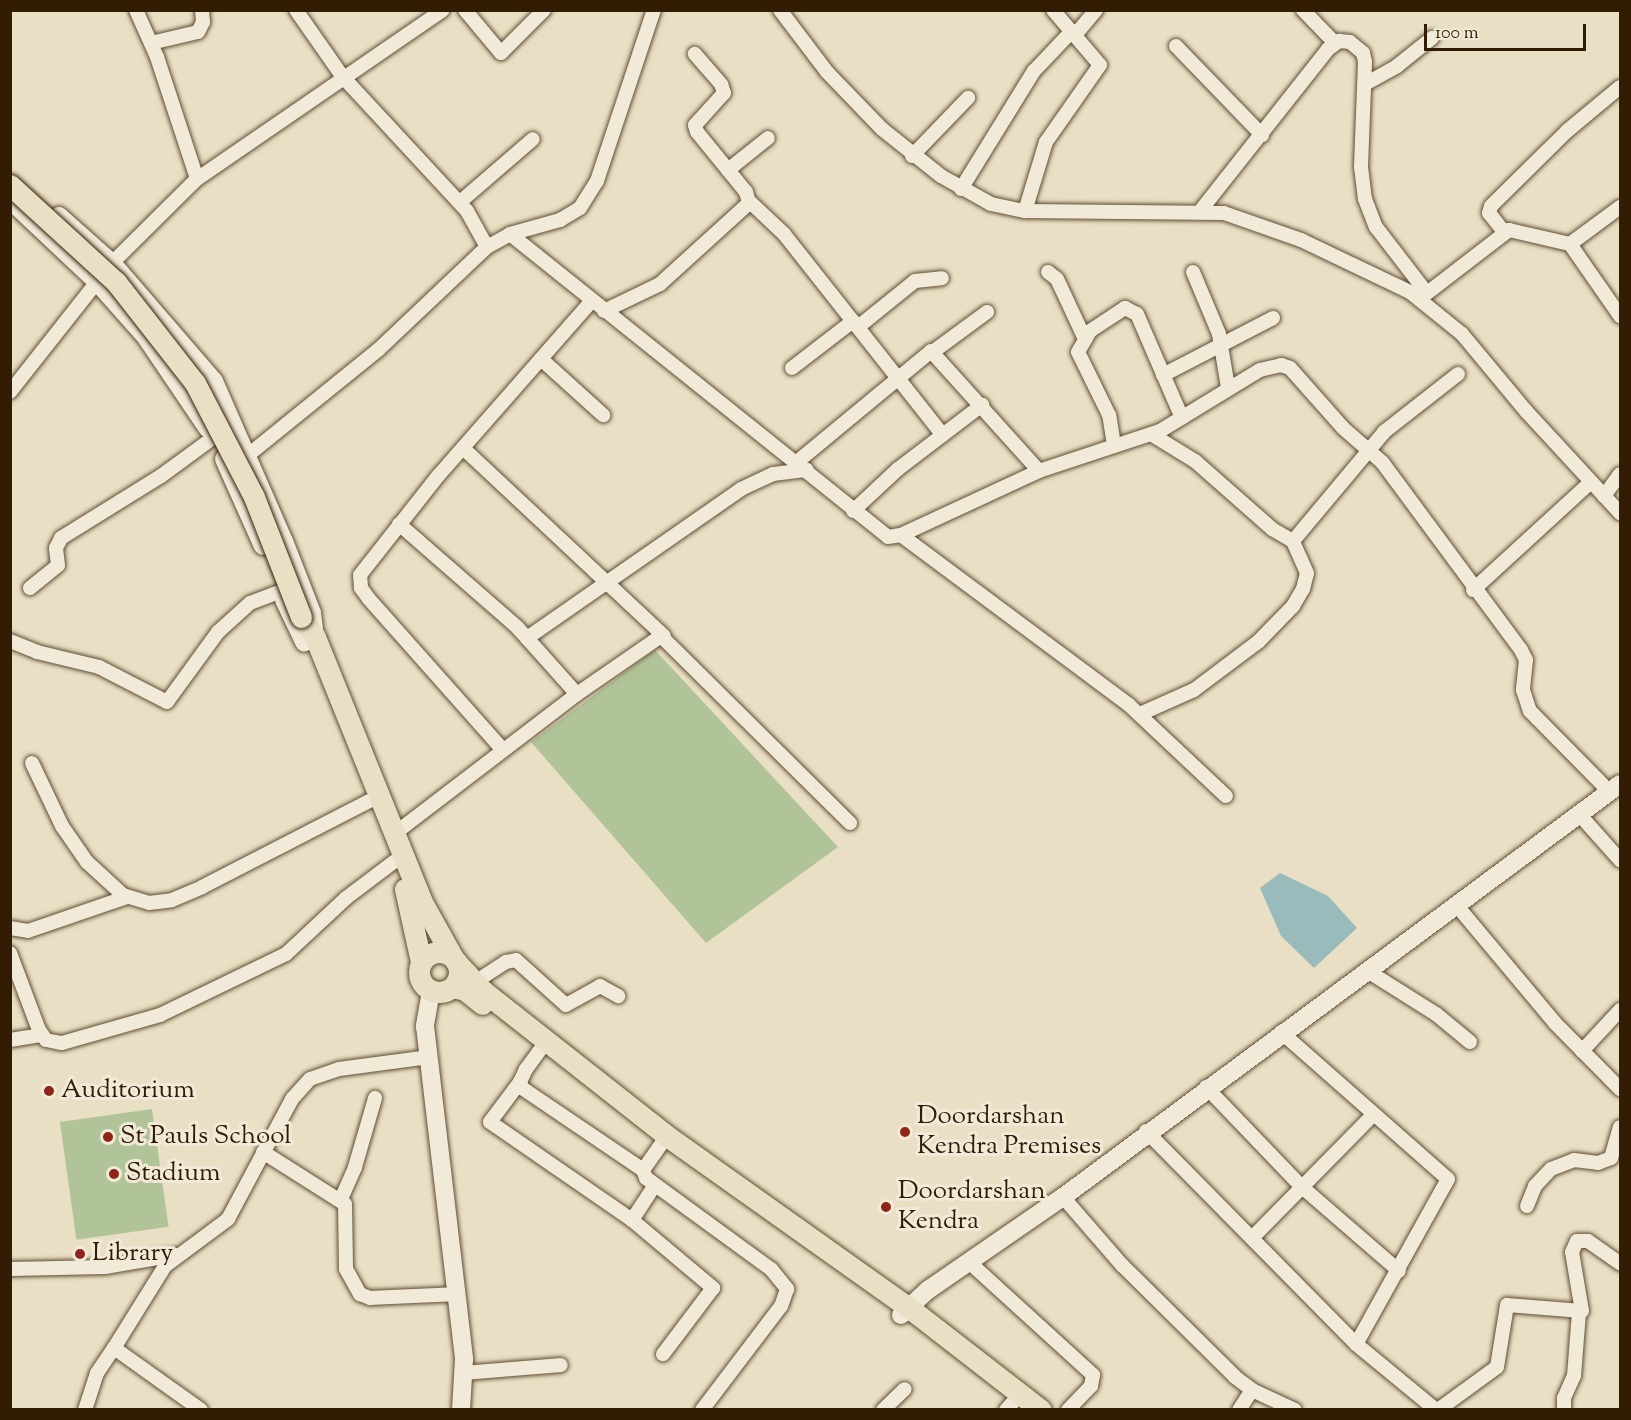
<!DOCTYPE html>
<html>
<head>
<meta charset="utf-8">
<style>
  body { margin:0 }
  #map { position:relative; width:1631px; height:1420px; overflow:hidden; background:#e9dfc4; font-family:"Sorts Mill Goudy",serif }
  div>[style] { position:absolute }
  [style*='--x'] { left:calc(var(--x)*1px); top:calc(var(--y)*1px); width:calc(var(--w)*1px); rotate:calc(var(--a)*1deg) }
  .green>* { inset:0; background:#b1c399; transform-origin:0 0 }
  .water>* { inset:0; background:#9bb }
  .roads { filter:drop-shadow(0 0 2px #604d33) drop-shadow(0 0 2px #604d33) }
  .street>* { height:14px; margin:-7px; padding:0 7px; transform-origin:7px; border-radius:7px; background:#f1ead9 }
  .secondary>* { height:18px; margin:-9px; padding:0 9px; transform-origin:9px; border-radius:9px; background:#f1ead9 }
  .primary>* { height:21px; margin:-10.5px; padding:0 10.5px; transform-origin:10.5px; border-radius:10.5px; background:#e9dfc4 }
  .primary>.ring { margin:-10.5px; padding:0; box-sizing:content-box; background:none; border:21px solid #e9dfc4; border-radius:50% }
  .bridges { filter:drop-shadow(0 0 2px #321c03) drop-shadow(0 0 2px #321c03) }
  .primary-bridge>* { height:21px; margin:-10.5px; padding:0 10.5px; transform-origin:10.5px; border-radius:10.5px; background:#e9dfc4 }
  .dots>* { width:16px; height:16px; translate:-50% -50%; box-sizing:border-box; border:3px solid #f1ead9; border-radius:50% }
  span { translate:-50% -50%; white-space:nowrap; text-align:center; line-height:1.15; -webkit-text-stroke:6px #f1ead9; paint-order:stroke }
  .poi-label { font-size:26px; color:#321c03 }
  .left { translate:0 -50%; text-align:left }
  .frame { position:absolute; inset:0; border:12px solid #321c03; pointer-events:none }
  .scale { position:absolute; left:1424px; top:24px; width:162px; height:27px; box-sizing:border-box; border:3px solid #321c03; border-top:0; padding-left:8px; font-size:18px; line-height:21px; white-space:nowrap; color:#321c03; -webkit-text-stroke:4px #f1ead9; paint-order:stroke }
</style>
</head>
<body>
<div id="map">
  <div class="green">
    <div style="clip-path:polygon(655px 650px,838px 847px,706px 943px,531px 742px)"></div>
    <div style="left:152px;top:1109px;width:119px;height:93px;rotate:82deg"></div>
  </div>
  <div class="water">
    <div style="clip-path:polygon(1280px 873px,1328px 896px,1357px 928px,1314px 968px,1281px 936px,1260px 888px)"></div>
  </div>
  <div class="roads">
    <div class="street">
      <div style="--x:136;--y:10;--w:51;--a:65.9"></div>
      <div style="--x:157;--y:57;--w:128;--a:71.8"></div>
      <div style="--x:296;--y:10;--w:80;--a:55.1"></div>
      <div style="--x:342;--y:76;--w:184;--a:47.2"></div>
      <div style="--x:467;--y:211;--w:41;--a:60.9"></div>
      <div style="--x:465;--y:10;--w:56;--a:50.1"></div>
      <div style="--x:501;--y:53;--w:61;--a:-45"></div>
      <div style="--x:780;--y:10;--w:78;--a:52.8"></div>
      <div style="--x:827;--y:72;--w:79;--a:46"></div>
      <div style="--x:882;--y:129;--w:75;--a:38.5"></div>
      <div style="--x:941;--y:176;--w:57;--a:29.2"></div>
      <div style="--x:991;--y:204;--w:35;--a:12"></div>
      <div style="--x:1025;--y:211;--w:199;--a:0.6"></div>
      <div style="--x:1224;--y:213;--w:82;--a:19.3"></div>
      <div style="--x:1301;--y:240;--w:121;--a:25.5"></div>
      <div style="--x:1410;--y:292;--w:67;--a:38.9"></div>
      <div style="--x:1462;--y:334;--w:100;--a:50.3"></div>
      <div style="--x:1526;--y:411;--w:139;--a:47.3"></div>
      <div style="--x:1303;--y:10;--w:46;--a:45.9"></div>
      <div style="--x:1075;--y:35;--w:33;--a:-50"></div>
      <div style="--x:151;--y:43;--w:48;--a:-13.2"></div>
      <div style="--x:198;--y:32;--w:11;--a:-63"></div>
      <div style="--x:203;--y:22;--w:12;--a:-95"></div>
      <div style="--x:1176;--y:46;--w:124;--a:46"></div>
      <div style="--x:1365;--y:84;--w:37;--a:-29"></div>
      <div style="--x:1397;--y:66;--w:45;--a:-38.7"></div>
      <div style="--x:912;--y:156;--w:81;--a:-46"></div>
      <div style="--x:728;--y:170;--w:51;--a:-38.7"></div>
      <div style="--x:961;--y:189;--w:139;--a:-58.3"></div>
      <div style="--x:1034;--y:71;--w:55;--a:-46.5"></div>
      <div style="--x:749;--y:201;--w:48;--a:43.3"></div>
      <div style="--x:784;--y:234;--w:256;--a:51.7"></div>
      <div style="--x:460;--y:202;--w:96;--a:-40.8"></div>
      <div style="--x:1201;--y:210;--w:205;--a:-51.7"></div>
      <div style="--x:1328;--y:49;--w:14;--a:-36"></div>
      <div style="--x:1339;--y:41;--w:11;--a:5"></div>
      <div style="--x:1350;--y:42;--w:17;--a:40"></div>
      <div style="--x:1363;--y:53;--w:9;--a:77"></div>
      <div style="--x:1365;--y:62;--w:105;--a:92.2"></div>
      <div style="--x:1361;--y:167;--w:32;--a:83"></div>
      <div style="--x:1365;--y:199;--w:30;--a:69"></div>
      <div style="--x:1376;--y:227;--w:82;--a:52.4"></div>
      <div style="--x:1025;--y:211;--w:72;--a:-73.1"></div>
      <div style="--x:1046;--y:142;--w:94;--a:-55"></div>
      <div style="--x:1100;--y:65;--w:72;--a:-130.5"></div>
      <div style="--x:1504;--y:232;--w:24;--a:-128"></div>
      <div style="--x:1489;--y:213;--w:7;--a:-74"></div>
      <div style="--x:1491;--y:206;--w:107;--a:-44.6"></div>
      <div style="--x:1567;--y:131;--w:69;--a:-39.7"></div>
      <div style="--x:510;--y:234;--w:484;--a:38.7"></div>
      <div style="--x:888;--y:537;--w:13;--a:-9"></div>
      <div style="--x:901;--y:535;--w:152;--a:-24.9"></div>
      <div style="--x:1039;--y:471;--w:127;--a:-18.3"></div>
      <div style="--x:1160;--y:431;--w:117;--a:-31.4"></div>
      <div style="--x:1260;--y:370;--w:22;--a:-13"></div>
      <div style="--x:1281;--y:365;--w:9;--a:18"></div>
      <div style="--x:1290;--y:368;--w:80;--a:48.5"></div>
      <div style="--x:1343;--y:428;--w:52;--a:41.1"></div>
      <div style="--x:1382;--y:462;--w:234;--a:53.5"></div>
      <div style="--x:1521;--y:650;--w:11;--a:63"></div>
      <div style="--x:1526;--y:660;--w:30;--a:96"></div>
      <div style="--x:1523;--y:690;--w:22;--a:72"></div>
      <div style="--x:1530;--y:711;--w:112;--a:45.4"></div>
      <div style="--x:1570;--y:244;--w:88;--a:55.2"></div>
      <div style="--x:112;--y:263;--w:120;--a:-44.7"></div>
      <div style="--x:197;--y:179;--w:298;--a:-34.5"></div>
      <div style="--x:1048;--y:272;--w:11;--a:38"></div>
      <div style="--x:1057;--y:279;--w:64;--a:65"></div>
      <div style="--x:1193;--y:272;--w:67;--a:67.2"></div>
      <div style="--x:1219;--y:334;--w:54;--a:80.4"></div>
      <div style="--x:1422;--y:297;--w:110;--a:-37.6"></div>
      <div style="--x:1509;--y:230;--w:63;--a:12.9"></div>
      <div style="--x:1570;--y:244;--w:62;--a:-36.5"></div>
      <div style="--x:604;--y:311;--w:62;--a:-25.7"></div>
      <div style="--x:660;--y:284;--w:120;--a:-42.3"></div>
      <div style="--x:749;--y:203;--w:11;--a:-105"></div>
      <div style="--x:746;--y:192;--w:77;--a:-129.2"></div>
      <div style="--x:697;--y:132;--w:7;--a:-106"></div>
      <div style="--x:695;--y:125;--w:43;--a:-47.8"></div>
      <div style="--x:724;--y:93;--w:9;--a:-108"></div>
      <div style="--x:721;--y:84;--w:40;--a:-131"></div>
      <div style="--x:858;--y:327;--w:73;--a:-38.9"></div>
      <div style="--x:915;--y:281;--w:27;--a:-6"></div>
      <div style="--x:934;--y:351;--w:66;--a:-36.3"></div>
      <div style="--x:541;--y:359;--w:84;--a:42.1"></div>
      <div style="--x:792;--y:368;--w:77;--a:-37.6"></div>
      <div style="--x:1163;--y:375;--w:124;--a:-27.4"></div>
      <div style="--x:10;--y:392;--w:140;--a:-51.7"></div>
      <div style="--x:1151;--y:434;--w:52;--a:31.5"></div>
      <div style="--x:1195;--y:461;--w:103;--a:41.4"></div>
      <div style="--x:1272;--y:529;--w:24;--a:30"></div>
      <div style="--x:1293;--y:541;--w:142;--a:-50.1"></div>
      <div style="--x:1384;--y:432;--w:94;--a:-38.1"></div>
      <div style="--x:1114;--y:445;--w:30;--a:-99"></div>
      <div style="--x:1109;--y:415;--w:70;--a:-116.2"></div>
      <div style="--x:1078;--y:352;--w:24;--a:-60"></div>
      <div style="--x:1090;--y:331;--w:42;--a:-33.3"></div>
      <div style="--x:1125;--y:308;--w:13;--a:27"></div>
      <div style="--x:1137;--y:314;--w:113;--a:66.6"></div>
      <div style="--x:463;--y:448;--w:275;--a:43.1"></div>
      <div style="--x:247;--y:456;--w:169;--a:-39"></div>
      <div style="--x:378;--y:350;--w:150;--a:-43.4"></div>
      <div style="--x:487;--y:247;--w:26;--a:-29"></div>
      <div style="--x:510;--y:234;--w:52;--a:-15.6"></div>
      <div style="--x:560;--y:220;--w:23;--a:-31"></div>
      <div style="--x:580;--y:208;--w:32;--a:-58"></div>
      <div style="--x:597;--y:181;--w:180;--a:-71.6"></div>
      <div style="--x:797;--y:462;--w:174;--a:-39.6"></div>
      <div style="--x:931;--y:351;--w:161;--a:48"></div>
      <div style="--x:1604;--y:496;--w:27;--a:-54"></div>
      <div style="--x:853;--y:511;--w:62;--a:-43"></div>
      <div style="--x:898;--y:469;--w:106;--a:-37.3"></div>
      <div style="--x:399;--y:524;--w:157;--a:41.1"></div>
      <div style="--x:517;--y:627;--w:90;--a:48.2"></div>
      <div style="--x:901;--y:535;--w:284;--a:36.7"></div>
      <div style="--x:1129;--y:705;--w:133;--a:43.2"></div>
      <div style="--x:30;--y:588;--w:36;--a:-39"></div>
      <div style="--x:58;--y:565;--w:17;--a:-97"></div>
      <div style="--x:56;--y:548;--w:11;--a:-63"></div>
      <div style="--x:61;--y:538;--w:118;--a:-31.8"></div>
      <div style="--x:161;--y:476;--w:64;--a:-36.2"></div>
      <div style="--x:1473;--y:590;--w:160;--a:-42.5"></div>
      <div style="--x:527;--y:638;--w:261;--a:-34.8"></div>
      <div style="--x:741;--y:489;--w:35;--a:-25"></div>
      <div style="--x:773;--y:474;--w:34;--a:-7"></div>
      <div style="--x:10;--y:641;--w:29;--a:22"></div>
      <div style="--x:37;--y:652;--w:64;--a:13.6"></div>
      <div style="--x:99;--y:667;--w:76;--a:27.2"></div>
      <div style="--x:167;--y:702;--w:87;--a:-53.9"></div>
      <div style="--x:218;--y:632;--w:43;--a:-42.2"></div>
      <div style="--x:250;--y:603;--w:33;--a:-21"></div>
      <div style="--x:1140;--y:714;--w:59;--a:-24"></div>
      <div style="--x:1194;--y:690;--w:80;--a:-36.9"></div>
      <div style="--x:1258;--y:642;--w:50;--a:-45.8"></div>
      <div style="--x:1293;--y:606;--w:20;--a:-60"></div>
      <div style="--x:1303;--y:589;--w:16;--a:-76"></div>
      <div style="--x:1307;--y:573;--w:35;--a:-114"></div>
      <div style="--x:503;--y:750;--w:202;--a:-131.6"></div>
      <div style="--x:369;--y:599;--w:14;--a:-126"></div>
      <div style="--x:361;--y:588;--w:13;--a:-94"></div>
      <div style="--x:360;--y:575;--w:126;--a:-51.8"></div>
      <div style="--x:438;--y:476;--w:233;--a:-48.7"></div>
      <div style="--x:32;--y:763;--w:70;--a:64.5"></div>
      <div style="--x:62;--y:826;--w:44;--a:55.2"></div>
      <div style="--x:87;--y:862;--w:49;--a:42.5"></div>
      <div style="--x:123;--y:895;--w:27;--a:17"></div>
      <div style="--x:149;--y:903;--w:23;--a:-7"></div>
      <div style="--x:172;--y:900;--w:33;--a:-23"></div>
      <div style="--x:202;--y:887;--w:188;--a:-27.2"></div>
      <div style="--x:1579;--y:814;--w:62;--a:48.3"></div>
      <div style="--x:394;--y:834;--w:230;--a:-37.4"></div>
      <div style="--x:577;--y:694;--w:102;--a:-34.6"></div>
      <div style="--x:661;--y:636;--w:266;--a:44.7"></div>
      <div style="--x:1458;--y:907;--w:151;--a:50.1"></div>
      <div style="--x:1555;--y:1023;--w:93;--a:45.4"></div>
      <div style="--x:10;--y:928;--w:18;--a:9"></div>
      <div style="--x:28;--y:931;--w:105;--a:-19"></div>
      <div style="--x:10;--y:953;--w:82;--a:69.4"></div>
      <div style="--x:39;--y:1030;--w:12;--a:55"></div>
      <div style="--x:46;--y:1040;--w:16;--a:11"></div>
      <div style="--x:62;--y:1043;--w:102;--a:-15.9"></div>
      <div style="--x:160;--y:1015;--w:140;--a:-25.8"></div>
      <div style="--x:286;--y:954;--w:82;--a:-43"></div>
      <div style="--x:346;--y:898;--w:61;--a:-37.1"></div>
      <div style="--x:1366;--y:970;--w:83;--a:32.2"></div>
      <div style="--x:1436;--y:1014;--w:44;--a:39.5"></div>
      <div style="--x:475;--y:982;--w:37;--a:-33"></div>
      <div style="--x:506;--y:962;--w:10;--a:-11"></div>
      <div style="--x:516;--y:960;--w:67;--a:42"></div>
      <div style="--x:566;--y:1005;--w:39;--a:-29"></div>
      <div style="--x:600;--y:986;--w:21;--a:29"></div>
      <div style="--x:1281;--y:1032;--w:222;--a:41.4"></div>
      <div style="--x:1448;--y:1179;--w:189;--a:119.1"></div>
      <div style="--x:10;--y:1040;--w:31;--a:-9"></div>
      <div style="--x:540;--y:1050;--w:24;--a:126"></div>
      <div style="--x:526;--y:1069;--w:14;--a:115"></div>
      <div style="--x:520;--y:1082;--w:6;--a:72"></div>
      <div style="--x:522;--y:1088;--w:146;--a:34.1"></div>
      <div style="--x:1582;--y:1051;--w:56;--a:-47.2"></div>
      <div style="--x:520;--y:1082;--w:50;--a:126.9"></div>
      <div style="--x:490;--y:1122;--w:173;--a:34.6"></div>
      <div style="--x:1206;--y:1087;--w:139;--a:46.2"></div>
      <div style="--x:1302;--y:1187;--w:128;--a:40.9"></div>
      <div style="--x:1146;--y:1131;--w:299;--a:45.4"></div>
      <div style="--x:1356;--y:1344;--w:104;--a:39.5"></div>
      <div style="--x:662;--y:1143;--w:33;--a:125"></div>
      <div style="--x:643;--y:1170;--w:9;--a:69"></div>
      <div style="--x:646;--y:1178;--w:155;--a:36.1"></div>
      <div style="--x:771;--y:1269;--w:26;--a:51"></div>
      <div style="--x:787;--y:1289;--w:18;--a:109"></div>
      <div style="--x:781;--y:1306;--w:131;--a:127.2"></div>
      <div style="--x:263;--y:1152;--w:97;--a:32.4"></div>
      <div style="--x:345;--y:1204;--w:65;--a:89.1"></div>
      <div style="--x:346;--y:1269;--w:29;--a:61"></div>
      <div style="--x:360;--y:1294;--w:11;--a:22"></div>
      <div style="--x:370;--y:1298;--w:88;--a:-2.6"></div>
      <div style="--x:655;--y:1185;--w:42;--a:123.3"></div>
      <div style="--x:632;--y:1220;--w:106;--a:40"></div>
      <div style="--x:713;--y:1288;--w:83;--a:127.1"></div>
      <div style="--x:1063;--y:1197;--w:90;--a:49.1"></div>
      <div style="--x:1122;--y:1265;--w:159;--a:44.7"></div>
      <div style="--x:1235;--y:1377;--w:21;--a:37"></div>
      <div style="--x:1252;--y:1390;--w:47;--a:24.9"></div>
      <div style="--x:341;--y:1199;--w:35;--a:-66"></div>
      <div style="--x:355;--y:1167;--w:72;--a:-73.8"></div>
      <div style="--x:1527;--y:1206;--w:22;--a:-68"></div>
      <div style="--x:1535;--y:1186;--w:23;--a:-47"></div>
      <div style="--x:1551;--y:1169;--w:25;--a:-21"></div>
      <div style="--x:1574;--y:1160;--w:24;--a:7"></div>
      <div style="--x:1598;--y:1163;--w:14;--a:-21"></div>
      <div style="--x:1611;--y:1158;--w:32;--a:-74"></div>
      <div style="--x:1252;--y:1238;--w:173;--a:-45.5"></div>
      <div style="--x:969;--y:1262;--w:168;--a:42.3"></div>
      <div style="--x:1093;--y:1375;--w:11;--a:100"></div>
      <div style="--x:1091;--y:1386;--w:33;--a:134"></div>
      <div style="--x:10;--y:1269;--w:95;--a:-1.2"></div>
      <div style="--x:105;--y:1267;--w:71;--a:-9.7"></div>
      <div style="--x:464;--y:1373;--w:97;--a:-4.7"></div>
      <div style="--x:85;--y:1410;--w:39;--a:-72"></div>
      <div style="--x:97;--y:1373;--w:30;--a:-56"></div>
      <div style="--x:201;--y:1410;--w:107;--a:-144.5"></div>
      <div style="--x:114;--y:1348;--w:97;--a:-58.1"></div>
      <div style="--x:165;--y:1266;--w:79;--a:-36.7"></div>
      <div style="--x:228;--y:1219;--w:136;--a:-61.9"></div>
      <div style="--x:292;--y:1099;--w:27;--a:-48"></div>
      <div style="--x:310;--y:1079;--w:31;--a:-19"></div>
      <div style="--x:339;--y:1069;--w:91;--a:-7.6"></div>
      <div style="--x:883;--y:1410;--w:30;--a:-44"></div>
      <div style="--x:1006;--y:1410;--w:12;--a:-48"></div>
      <div style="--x:1239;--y:1410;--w:24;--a:-57"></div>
      <div style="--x:1438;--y:1410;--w:73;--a:-36.1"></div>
      <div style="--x:1497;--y:1367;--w:63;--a:-80.8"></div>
      <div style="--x:1507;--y:1305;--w:75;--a:4.6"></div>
      <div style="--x:1582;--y:1311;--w:60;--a:-99.6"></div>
      <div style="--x:1572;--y:1252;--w:12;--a:-66"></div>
      <div style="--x:1577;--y:1241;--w:11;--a:0"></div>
      <div style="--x:1588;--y:1241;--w:39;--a:35"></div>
      <div style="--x:1564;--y:1410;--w:12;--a:-90"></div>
      <div style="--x:1564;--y:1398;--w:24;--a:-66"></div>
      <div style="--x:1574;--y:1376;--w:63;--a:-85.5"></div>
    </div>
    <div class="secondary">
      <div style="--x:10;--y:200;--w:120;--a:43.3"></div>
      <div style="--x:97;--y:282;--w:72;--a:48.4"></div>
      <div style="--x:145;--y:336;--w:112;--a:55.9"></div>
      <div style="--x:59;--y:216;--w:71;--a:41.6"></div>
      <div style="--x:112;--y:263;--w:156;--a:49.2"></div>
      <div style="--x:214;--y:381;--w:175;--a:66.4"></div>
      <div style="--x:284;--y:541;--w:77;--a:68.7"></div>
      <div style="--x:312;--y:613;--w:24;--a:83"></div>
      <div style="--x:224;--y:459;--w:95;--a:65.9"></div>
      <div style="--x:284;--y:600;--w:47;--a:64.5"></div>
      <div style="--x:431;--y:991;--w:36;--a:100"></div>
      <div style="--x:425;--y:1026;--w:335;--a:83.3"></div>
      <div style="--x:464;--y:1359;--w:51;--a:93.4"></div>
      <div style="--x:901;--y:1315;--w:37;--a:-43"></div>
      <div style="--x:928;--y:1290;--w:164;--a:-34.6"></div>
      <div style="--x:1063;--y:1197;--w:693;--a:-36.56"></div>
    </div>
    <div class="primary">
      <div style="--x:301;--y:617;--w:24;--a:55"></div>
      <div style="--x:315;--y:637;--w:284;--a:68"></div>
      <div style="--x:421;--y:900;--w:64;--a:61"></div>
      <div style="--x:405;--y:889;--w:75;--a:77.6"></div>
      <div class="ring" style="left:419px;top:952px;width:19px;height:19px"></div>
      <div style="--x:456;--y:962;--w:40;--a:47"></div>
      <div style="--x:483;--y:991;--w:234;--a:38.2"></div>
      <div style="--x:667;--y:1136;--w:296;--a:35.4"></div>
      <div style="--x:908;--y:1307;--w:168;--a:37.8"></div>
      <div style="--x:453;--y:987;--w:12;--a:14"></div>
      <div style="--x:465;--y:990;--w:22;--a:39"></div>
    </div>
  </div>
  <div class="bridges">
    <div class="primary-bridge">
      <div style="--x:10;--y:185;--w:144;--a:42.5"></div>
      <div style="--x:116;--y:282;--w:128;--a:52"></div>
      <div style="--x:195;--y:383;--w:128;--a:62.6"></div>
      <div style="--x:254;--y:497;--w:129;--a:68.6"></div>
    </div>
  </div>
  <div class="dots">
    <div style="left:49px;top:1091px;background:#8f2418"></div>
    <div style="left:905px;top:1132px;background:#8f2418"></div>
    <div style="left:108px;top:1137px;background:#8f2418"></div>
    <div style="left:114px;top:1174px;background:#8f2418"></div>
    <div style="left:886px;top:1207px;background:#8f2418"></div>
    <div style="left:80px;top:1254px;background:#8f2418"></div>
  </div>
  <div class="poi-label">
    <span class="left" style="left:61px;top:1091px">Auditorium</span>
    <span class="left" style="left:917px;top:1132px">Doordarshan<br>Kendra Premises</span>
    <span class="left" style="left:120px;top:1137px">St Pauls School</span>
    <span class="left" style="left:126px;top:1174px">Stadium</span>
    <span class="left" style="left:898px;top:1207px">Doordarshan<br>Kendra</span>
    <span class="left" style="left:92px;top:1254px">Library</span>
  </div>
  <div class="frame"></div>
  <div class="scale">100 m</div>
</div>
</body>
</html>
